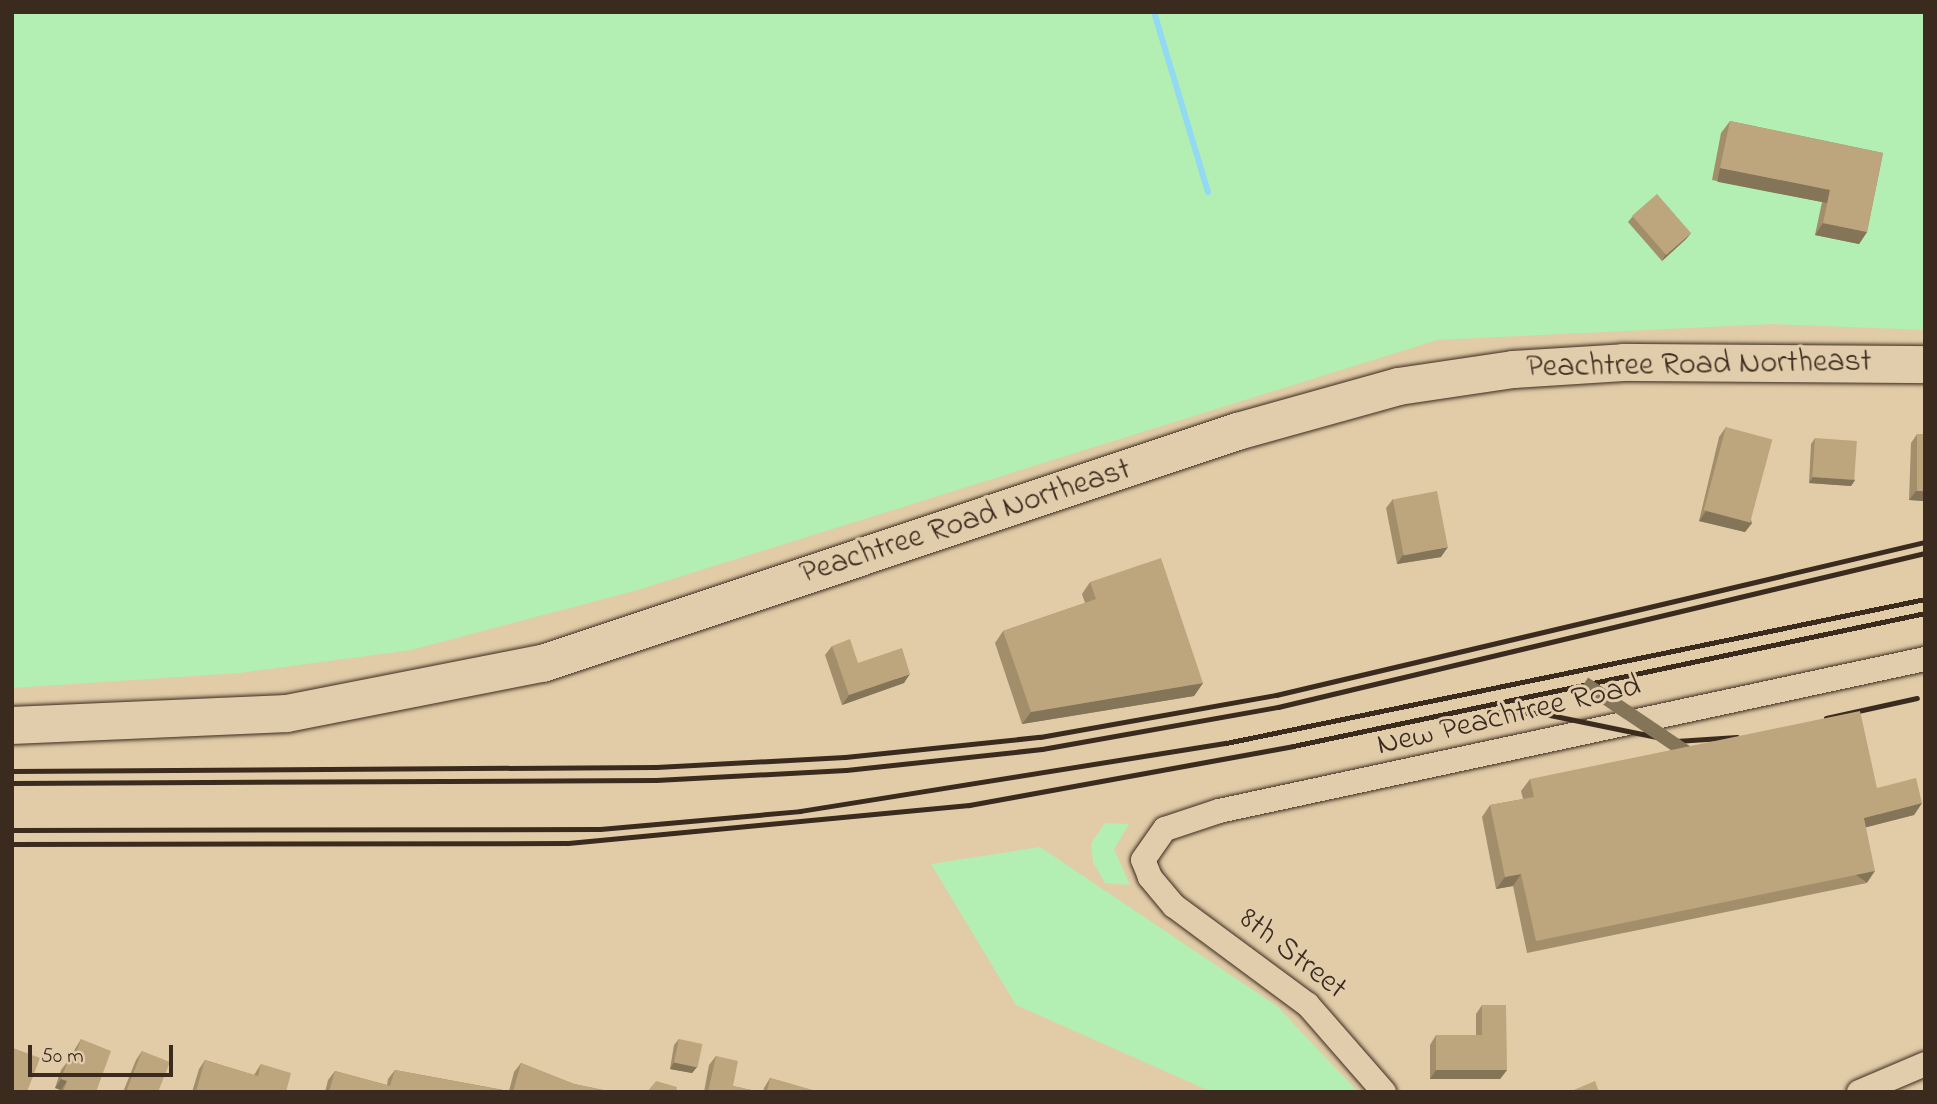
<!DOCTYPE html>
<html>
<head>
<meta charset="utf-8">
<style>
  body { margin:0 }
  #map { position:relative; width:1937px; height:1104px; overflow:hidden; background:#e2cca8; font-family:"Indie Flower",sans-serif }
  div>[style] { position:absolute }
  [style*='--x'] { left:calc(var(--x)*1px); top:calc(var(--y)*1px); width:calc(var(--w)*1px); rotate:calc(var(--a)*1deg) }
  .green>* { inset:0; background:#b3eeb3 }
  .stream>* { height:6px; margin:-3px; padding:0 3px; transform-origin:3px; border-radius:3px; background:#92daf3 }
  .roads { filter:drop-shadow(0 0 2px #3b2a1e) drop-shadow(0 0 2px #3b2a1e) }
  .minor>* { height:24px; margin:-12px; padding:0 12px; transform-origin:12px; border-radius:12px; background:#e1ccab }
  .highway>* { height:37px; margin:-18.5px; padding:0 18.5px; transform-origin:18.5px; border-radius:18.5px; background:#e1ccab }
  .rail>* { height:5px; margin:-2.5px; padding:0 2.5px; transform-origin:2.5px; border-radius:2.5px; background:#3b2a1e }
  .wall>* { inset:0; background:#a38e6c }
  .shaded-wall>* { inset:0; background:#847458; transform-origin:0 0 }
  .building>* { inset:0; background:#bda57d; transform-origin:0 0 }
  span { translate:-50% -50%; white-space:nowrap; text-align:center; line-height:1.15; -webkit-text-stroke:6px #e1ccab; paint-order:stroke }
  .street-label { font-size:32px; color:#3b2a1e }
  .frame { position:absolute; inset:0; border:14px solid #3b2a1e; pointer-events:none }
  .scale { position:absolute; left:28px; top:1045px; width:145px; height:32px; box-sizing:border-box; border:4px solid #3b2a1e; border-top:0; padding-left:9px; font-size:21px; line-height:24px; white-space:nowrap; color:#3b2a1e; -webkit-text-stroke:5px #e1ccab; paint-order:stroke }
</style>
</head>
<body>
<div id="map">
  <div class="green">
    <div style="clip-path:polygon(12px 12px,1925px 12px,1925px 330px,1774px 324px,1437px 340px,634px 591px,411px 650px,240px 673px,12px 688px)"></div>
    <div style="clip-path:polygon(1105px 823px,1129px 824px,1114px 849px,1130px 885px,1105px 883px,1093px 862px,1091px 843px)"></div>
    <div style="clip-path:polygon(1040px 847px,1277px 1006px,1358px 1092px,1212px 1092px,1016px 1005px,931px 864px)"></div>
  </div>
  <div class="stream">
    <div style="--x:1154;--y:12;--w:188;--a:73.3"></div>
  </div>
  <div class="roads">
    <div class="minor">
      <div style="--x:1384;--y:1092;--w:116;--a:-131.1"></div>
      <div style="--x:1308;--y:1005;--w:167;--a:-143.5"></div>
      <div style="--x:1174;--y:906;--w:38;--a:-130"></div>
      <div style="--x:1150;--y:877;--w:18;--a:-112"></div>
      <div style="--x:1143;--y:860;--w:38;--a:-55"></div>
      <div style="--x:1165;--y:829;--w:57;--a:-18.4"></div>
      <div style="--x:1219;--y:811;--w:722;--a:-12.15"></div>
      <div style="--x:1859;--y:1092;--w:72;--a:-23"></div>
    </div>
    <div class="highway">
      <div style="--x:12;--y:725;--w:274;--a:-2.5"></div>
      <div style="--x:286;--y:713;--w:261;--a:-11.1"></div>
      <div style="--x:542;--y:663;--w:733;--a:-18.46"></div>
      <div style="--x:1237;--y:431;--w:167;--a:-15.6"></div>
      <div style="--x:1398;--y:386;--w:116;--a:-8.4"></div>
      <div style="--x:1513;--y:369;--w:110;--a:-3.6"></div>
      <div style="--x:1623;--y:362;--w:302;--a:0.4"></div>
    </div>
  </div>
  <div class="rail">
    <div style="--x:1489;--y:712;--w:51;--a:1.1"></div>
    <div style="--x:1540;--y:713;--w:139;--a:11.6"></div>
    <div style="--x:1676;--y:741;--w:61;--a:-3.8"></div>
    <div style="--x:1826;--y:718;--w:93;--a:-12.4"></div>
    <div style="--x:12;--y:771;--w:644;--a:-0.36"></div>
    <div style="--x:656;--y:767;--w:189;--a:-3"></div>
    <div style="--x:845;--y:757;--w:196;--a:-5.9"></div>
    <div style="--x:1040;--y:737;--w:240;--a:-10.1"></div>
    <div style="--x:1276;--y:695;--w:667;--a:-13.27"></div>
    <div style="--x:12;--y:783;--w:644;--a:-0.27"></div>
    <div style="--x:656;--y:780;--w:190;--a:-3"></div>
    <div style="--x:846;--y:770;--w:197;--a:-6.1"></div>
    <div style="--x:1042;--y:749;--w:240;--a:-10.1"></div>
    <div style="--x:1278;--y:707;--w:665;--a:-13.39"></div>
    <div style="--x:12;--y:830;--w:588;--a:-0.1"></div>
    <div style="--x:600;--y:829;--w:201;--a:-5.1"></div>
    <div style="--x:800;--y:811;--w:431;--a:-9.1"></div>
    <div style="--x:1226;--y:743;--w:714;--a:-11.64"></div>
    <div style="--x:12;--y:844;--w:556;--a:-0.1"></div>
    <div style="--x:568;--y:843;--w:403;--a:-5.4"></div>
    <div style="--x:969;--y:805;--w:329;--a:-10.3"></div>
    <div style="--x:1293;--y:746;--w:646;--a:-11.88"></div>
  </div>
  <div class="wall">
    <div style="clip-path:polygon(1730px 121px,1883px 153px,1867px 232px,1859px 244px,1815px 235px,1822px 202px,1712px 180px,1721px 133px)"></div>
    <div style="clip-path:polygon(1633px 216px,1691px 233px,1686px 239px,1662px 261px,1628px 222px)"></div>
    <div style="clip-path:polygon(1726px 427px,1752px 523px,1745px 532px,1699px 521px,1719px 437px)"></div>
    <div style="clip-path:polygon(1917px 434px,1925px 501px,1909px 500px,1911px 443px)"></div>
    <div style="clip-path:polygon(1815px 438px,1855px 480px,1851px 486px,1809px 483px,1811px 444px)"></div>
    <div style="clip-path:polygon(1393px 499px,1441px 557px,1397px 564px,1386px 508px)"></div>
    <div style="clip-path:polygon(1090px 582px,1203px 683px,1194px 696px,1022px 724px,995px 643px,1003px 631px,1085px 603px,1082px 594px)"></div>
    <div style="clip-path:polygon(832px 646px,858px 663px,904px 683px,842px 705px,825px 655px)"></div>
    <div style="clip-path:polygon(1530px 779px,1877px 788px,1922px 803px,1914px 815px,1866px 827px,1867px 883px,1527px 953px,1513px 886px,1496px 889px,1482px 817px,1490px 805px,1523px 799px,1521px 791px)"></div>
    <div style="clip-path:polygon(1482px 1005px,1507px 1070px,1500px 1079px,1430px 1079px,1430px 1045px,1436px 1035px,1476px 1035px,1476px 1014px)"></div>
    <div style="clip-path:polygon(81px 1039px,96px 1092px,60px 1092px,61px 1090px,55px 1088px,61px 1070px,68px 1061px,70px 1062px,75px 1049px)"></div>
    <div style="clip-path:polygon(679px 1039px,697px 1067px,692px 1073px,670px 1069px,674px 1045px)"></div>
    <div style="clip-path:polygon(142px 1051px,158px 1092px,123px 1092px,136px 1060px)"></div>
    <div style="clip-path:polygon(716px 1056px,733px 1086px,760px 1092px,704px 1092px,709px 1065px)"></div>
    <div style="clip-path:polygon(205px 1060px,254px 1075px,261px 1064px,286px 1092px,192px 1092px,199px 1069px)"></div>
    <div style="clip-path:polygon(521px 1063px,574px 1084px,613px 1092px,325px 1092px,328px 1080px,335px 1071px,387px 1085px,388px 1079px,395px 1070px,509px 1091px,514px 1072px)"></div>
    <div style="clip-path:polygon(770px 1078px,819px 1092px,763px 1092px,764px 1088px)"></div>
  </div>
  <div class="shaded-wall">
    <div style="left:1720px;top:168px;width:112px;height:14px;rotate:11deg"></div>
    <div style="clip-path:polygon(1823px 223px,1867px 232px,1859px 244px,1815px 235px)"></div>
    <div style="clip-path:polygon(1691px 233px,1686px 239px,1662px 261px,1666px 254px)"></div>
    <div style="clip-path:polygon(1813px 477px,1855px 480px,1851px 486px,1809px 483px)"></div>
    <div style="clip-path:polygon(1916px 491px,1925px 491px,1925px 501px,1909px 500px)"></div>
    <div style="clip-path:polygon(1706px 511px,1752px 523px,1745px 532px,1699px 521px)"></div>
    <div style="clip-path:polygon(1448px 547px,1441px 557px,1397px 564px,1403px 555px)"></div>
    <div style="clip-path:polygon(910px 674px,904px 683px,842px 705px,849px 695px)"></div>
    <div style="clip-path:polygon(1203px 683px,1194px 696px,1022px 724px,1031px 712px)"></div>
    <div style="clip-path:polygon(1922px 803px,1914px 815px,1856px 830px,1864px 818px)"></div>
    <div style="left:1875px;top:871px;width:14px;height:346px;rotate:124deg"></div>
    <div style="clip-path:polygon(1521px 874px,1513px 886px,1496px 889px,1505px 877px)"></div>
    <div style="clip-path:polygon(674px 1062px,697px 1067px,692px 1073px,670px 1069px)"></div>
    <div style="clip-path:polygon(1436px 1070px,1507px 1070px,1500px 1079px,1430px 1079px)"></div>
    <div style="clip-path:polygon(61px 1079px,67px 1081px,61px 1090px,55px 1088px)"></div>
  </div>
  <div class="building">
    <div style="clip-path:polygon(1730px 121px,1883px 153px,1867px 232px,1823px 223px,1830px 190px,1720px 168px)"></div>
    <div style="left:1657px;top:194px;width:52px;height:33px;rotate:49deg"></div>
    <div style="left:1726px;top:427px;width:48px;height:86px;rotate:15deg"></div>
    <div style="left:1917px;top:434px;width:8px;height:57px"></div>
    <div style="left:1815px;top:438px;width:42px;height:39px;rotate:4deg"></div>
    <div style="left:1437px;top:491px;width:57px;height:45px;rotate:79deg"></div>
    <div style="clip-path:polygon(1161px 558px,1203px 683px,1031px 712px,1003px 631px,1096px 599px,1090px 582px)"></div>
    <div style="clip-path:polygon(850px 639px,858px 663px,902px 648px,910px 674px,849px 695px,832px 646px)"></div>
    <div style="clip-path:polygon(1860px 711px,1877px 788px,1916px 778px,1922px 803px,1864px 818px,1875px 871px,1536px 941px,1521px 874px,1505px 877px,1490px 805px,1534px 797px,1530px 779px)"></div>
    <div style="clip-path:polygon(1482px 1005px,1506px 1005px,1507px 1070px,1436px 1070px,1436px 1035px,1482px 1035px)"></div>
    <div style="clip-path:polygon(81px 1039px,111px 1051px,96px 1092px,63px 1092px,67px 1081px,61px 1079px,68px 1061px,73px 1063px)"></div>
    <div style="left:679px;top:1039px;width:24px;height:24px;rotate:12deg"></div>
    <div style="clip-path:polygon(13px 1048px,40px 1058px,27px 1092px,12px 1092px)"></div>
    <div style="clip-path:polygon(142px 1051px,170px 1062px,158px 1092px,126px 1092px)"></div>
    <div style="clip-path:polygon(716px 1056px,738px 1061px,733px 1086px,760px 1092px,708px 1092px)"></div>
    <div style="clip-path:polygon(205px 1060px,258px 1076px,261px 1064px,291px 1073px,286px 1092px,196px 1092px)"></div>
    <div style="clip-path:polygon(521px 1063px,574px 1084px,613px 1092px,329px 1092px,335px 1071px,390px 1086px,395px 1070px,513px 1092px)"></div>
    <div style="clip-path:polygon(770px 1078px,819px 1092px,767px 1092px)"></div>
    <div style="clip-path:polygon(656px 1081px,677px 1087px,676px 1092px,647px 1092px)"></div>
    <div style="clip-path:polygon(1595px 1081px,1599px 1092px,1569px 1092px)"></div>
  </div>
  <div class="street-label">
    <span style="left:1699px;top:366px;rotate:-1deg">Peachtree Road Northeast</span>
    <span style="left:966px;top:523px;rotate:-18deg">Peachtree Road Northeast</span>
    <span style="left:1509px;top:717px;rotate:-13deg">New Peachtree Road</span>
    <span style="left:1292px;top:955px;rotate:38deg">8th Street</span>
  </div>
  <div class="frame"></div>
  <div class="scale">50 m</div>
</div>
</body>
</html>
